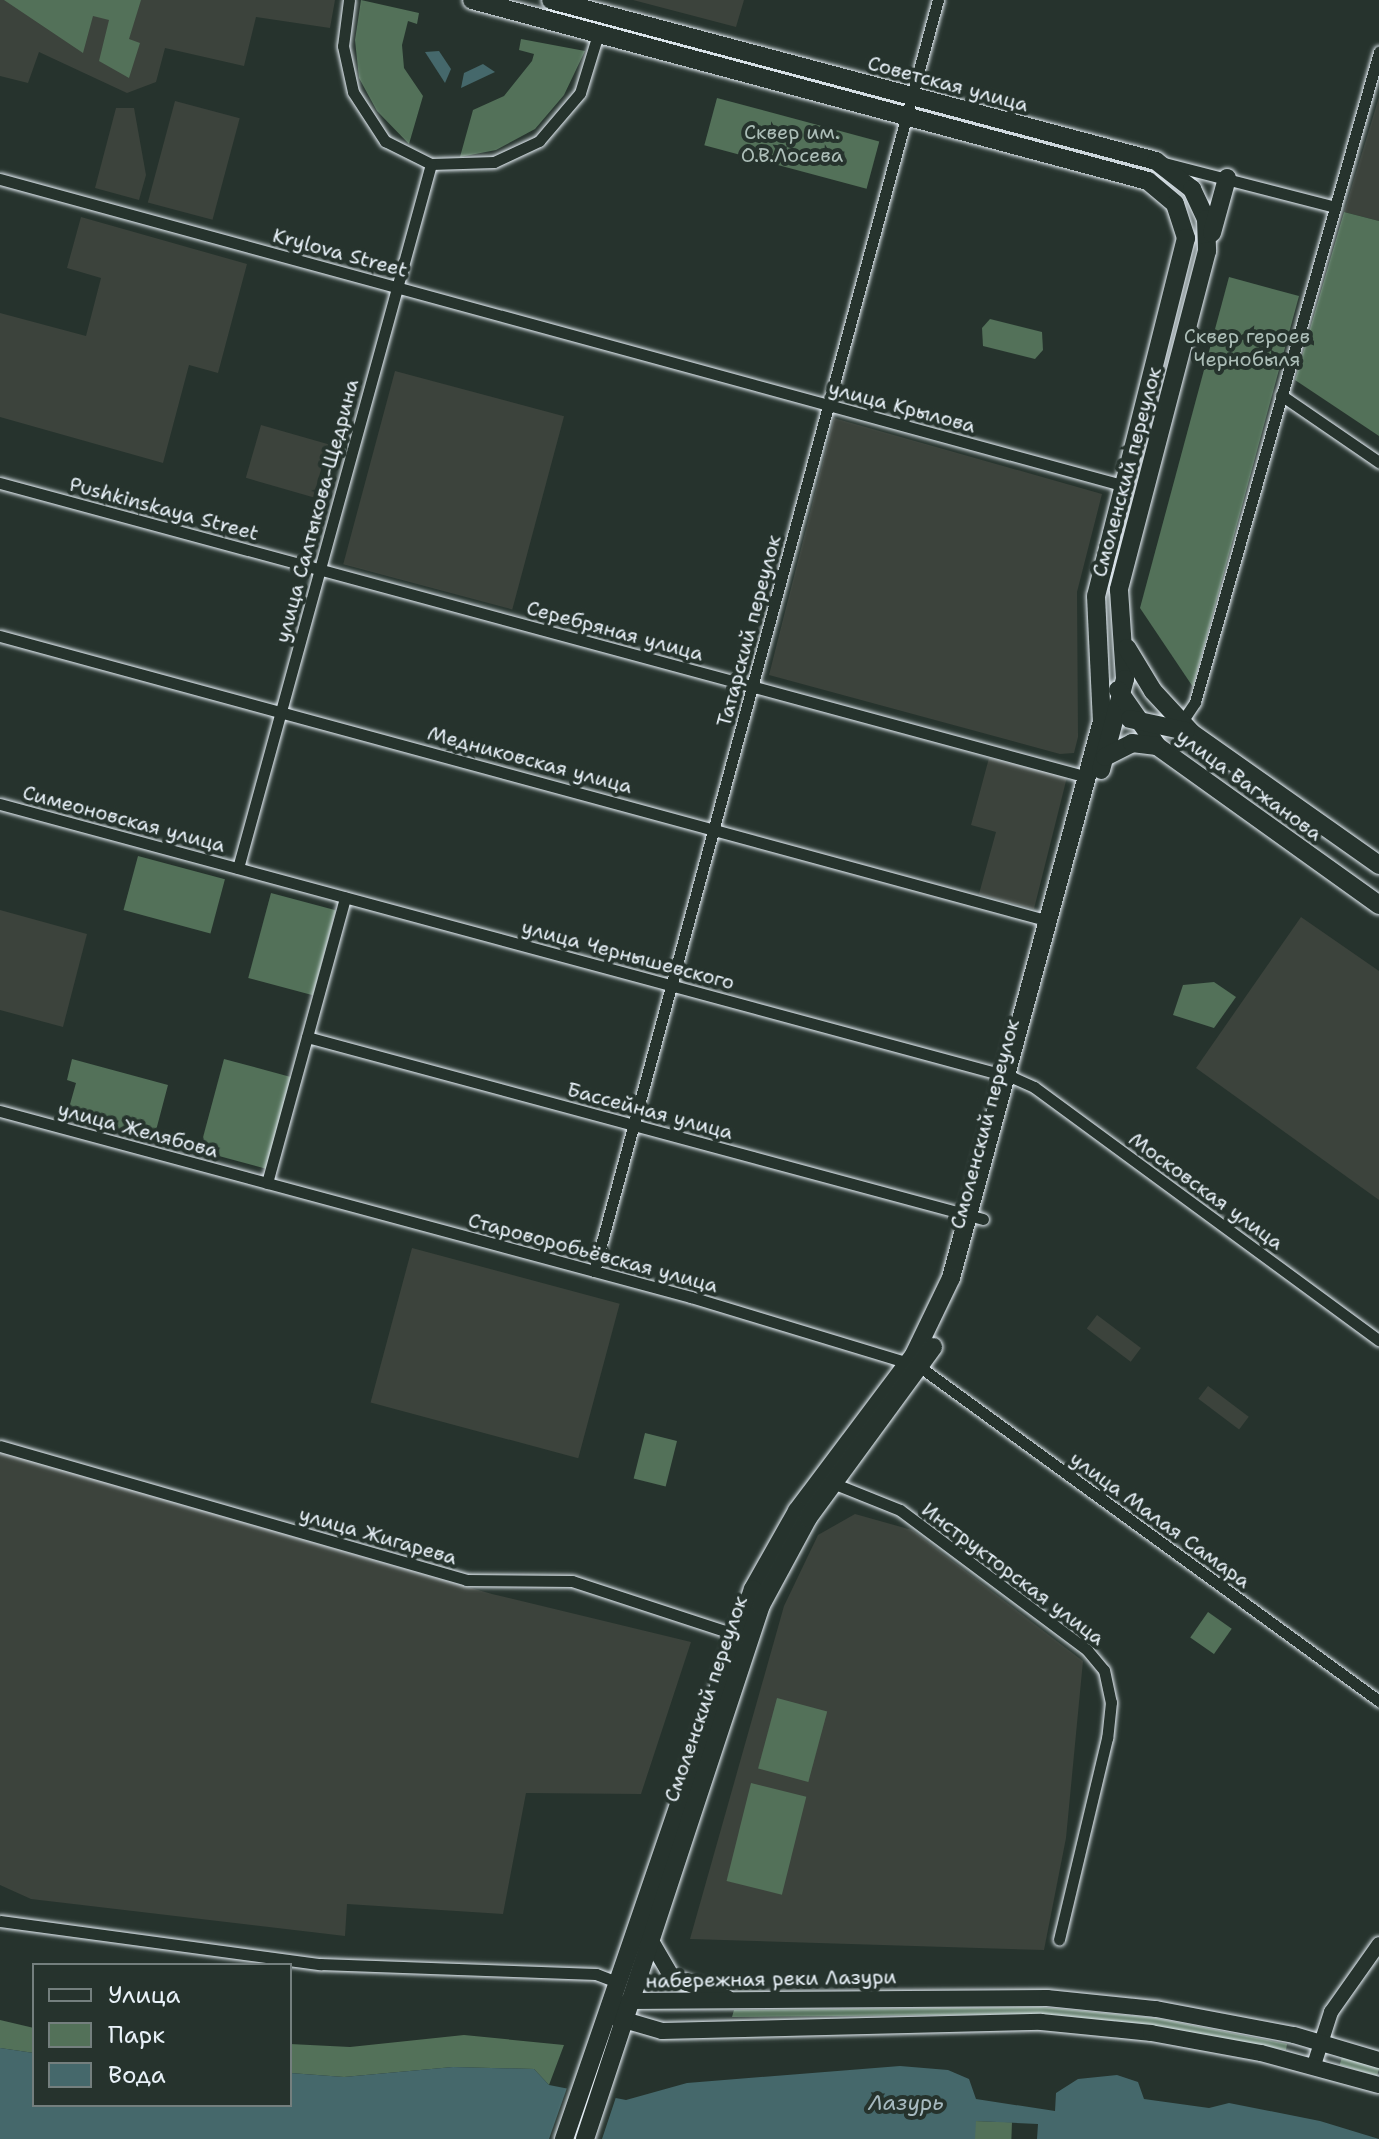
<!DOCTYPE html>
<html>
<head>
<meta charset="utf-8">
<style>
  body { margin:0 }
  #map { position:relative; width:1379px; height:2139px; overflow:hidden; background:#26332d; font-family:"Shantell Sans",sans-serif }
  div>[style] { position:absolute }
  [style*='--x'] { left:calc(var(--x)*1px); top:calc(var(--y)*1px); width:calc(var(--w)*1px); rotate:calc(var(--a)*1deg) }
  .built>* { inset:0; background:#3c433c; transform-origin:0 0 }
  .green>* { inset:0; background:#537159; transform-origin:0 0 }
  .water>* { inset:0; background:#45686b }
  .pier>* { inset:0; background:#26332d }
  .roads { filter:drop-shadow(0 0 2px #e8f1f8) drop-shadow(0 0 2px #e8f1f8) }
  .minor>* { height:11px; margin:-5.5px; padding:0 5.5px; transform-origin:5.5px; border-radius:5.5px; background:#26332d }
  .tertiary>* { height:14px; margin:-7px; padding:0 7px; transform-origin:7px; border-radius:7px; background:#26332d }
  .secondary>* { height:16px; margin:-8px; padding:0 8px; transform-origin:8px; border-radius:8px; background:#26332d }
  .primary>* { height:18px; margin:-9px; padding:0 9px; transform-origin:9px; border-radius:9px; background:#26332d }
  span { translate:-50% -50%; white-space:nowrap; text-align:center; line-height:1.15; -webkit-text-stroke:8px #26332d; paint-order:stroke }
  .street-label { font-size:20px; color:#e8f1f8 }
  .park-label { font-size:20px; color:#acbeb8 }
  .water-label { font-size:22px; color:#a7bac0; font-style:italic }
  .legend { position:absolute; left:32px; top:1963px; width:260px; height:144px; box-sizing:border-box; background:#26332d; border:2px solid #747f7e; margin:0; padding:10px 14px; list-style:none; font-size:24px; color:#e8f1f8 }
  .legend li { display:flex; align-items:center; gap:16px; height:40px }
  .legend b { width:40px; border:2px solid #747f7e }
</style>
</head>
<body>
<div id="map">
  <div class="built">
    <div style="clip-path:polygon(0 0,335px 0,330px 28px,256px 17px,244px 66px,165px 48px,156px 82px,127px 93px,39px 52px,28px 83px,0 76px)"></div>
    <div style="clip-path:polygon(633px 0,744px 0,736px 27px)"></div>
    <div style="clip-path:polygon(1379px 97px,1379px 221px,1344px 212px)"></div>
    <div style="left:175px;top:101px;width:67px;height:105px;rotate:15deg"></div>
    <div style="clip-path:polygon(116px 108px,134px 108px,146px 175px,139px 200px,95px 188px)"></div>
    <div style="clip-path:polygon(81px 217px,247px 264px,218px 373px,189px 365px,163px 463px,0 417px,0 313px,86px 336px,101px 278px,67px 268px)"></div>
    <div style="left:395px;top:371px;width:175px;height:200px;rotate:15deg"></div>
    <div style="clip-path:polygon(834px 418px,1102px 494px,1077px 592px,1078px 737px,1074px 753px,1060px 754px,769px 675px)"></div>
    <div style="left:261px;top:425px;width:70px;height:55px;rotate:16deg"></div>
    <div style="clip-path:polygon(989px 758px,1067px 777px,1034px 909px,979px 894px,996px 832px,971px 825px)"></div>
    <div style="clip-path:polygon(0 910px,87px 934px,63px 1027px,0 1010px)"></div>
    <div style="clip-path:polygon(1301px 917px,1379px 971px,1379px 1200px,1196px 1068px)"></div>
    <div style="left:412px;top:1248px;width:215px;height:160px;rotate:15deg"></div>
    <div style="left:1097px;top:1315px;width:55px;height:17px;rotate:37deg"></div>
    <div style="left:1208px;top:1386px;width:51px;height:16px;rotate:37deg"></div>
    <div style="clip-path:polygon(0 1452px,492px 1594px,691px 1642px,641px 1794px,526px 1793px,503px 1914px,347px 1904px,345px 1936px,31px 1899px,0 1885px)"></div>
    <div style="clip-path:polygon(855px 1514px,912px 1530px,1083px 1661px,1066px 1838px,1044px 1950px,690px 1939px,784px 1606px,818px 1535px)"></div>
  </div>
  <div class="green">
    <div style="clip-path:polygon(4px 0,141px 0,129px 39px,140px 43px,129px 78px,99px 61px,109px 20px,93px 16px,83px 53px)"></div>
    <div style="clip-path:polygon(361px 0,419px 13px,417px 24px,408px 21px,402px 45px,404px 68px,423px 96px,409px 144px,377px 111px,359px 78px,355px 40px)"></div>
    <div style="clip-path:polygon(521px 39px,585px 51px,564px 95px,535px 129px,496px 150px,460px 157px,473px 110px,504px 96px,532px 61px,534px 54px,519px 50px)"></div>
    <div style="left:717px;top:98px;width:168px;height:49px;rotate:15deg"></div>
    <div style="clip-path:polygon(1344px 212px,1379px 221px,1379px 436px,1295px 380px)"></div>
    <div style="clip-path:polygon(1229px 277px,1299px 296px,1193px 687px,1140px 608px)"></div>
    <div style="clip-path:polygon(990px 319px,1042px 332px,1043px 350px,1035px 359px,983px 346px,982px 328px)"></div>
    <div style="left:138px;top:856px;width:90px;height:56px;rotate:15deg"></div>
    <div style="left:271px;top:893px;width:67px;height:88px;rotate:15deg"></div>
    <div style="clip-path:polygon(1214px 982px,1236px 997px,1214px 1028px,1173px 1015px,1183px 985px)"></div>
    <div style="clip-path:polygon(72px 1059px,168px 1085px,154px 1138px,67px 1115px,76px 1083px,67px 1080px)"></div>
    <div style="left:224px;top:1059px;width:71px;height:95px;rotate:15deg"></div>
    <div style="left:645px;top:1433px;width:33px;height:47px;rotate:14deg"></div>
    <div style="left:1208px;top:1612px;width:29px;height:31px;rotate:35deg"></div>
    <div style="left:777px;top:1698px;width:52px;height:73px;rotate:15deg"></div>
    <div style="left:751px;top:1783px;width:57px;height:101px;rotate:14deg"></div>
    <div style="clip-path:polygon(1041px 2007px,1155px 2018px,1287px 2044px,1286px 2050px,1154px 2026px,1040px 2014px,732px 2017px,734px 2010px)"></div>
    <div style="clip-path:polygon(0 2020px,34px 2028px,34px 2053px,0 2048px)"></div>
    <div style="clip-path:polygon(464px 2035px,564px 2045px,549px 2085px,534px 2069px,453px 2067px,344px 2077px,290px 2073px,290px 2044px,350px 2047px)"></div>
    <div style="left:1342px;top:2057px;width:39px;height:8px;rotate:17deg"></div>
    <div style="left:975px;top:2121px;width:37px;height:18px;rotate:2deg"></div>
  </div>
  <div class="water">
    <div style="clip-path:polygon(439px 51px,451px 69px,445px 83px,425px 52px)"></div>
    <div style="clip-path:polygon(483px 64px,495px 72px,461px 88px,464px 73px)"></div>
    <div style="clip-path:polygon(0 2048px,34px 2053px,34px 2105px,290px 2105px,290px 2073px,344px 2077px,453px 2067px,534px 2069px,549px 2085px,626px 2100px,687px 2083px,900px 2066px,948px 2070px,969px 2079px,976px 2099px,1055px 2111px,1056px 2093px,1078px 2079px,1117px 2075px,1138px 2082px,1144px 2099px,1209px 2108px,1229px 2103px,1320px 2121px,1379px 2139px,1037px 2139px,1038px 2124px,976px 2121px,975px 2139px,0 2139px)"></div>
  </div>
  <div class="pier">
    <div style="clip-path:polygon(568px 2085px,617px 2094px,602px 2139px,549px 2139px)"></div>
  </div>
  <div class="roads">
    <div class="minor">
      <div style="--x:349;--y:0;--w:46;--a:97.4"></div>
      <div style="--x:343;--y:46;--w:47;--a:77.7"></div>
      <div style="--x:353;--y:92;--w:59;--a:56.9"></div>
      <div style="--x:385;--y:141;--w:51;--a:26.6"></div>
      <div style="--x:431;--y:164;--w:63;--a:-1.8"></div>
      <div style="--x:494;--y:162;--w:50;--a:-25"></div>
      <div style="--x:539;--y:141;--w:63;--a:-49.5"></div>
      <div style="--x:580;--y:93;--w:62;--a:-73"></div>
      <div style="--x:1160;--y:162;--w:181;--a:14.4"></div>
      <div style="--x:0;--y:179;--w:1166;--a:15.26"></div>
      <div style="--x:1281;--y:395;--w:119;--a:34.4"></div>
      <div style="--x:0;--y:483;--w:1126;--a:15.13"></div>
      <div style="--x:0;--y:636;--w:1087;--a:15.2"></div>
      <div style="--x:1181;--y:723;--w:25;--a:-56"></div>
      <div style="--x:1195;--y:702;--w:676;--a:-74.19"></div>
      <div style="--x:0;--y:804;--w:1050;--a:15.12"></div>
      <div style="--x:1014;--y:1078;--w:22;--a:24"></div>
      <div style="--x:1034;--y:1087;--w:428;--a:36.3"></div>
      <div style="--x:238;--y:868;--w:730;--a:-74.67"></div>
      <div style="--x:307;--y:1037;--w:700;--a:15.07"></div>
      <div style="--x:0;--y:1111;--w:716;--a:15.07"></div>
      <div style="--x:691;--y:1297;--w:227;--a:16.9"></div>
      <div style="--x:267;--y:1183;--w:296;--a:-74.7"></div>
      <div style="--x:594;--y:1271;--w:1317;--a:-74.86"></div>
      <div style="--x:920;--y:1367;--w:568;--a:36.04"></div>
      <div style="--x:0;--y:1446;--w:485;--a:16"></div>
      <div style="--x:466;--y:1580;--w:106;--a:0.5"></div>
      <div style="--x:572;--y:1581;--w:180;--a:18.1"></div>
      <div style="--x:830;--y:1482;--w:75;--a:21.8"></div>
      <div style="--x:900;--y:1510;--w:234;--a:36.8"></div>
      <div style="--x:1087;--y:1650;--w:26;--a:50"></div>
      <div style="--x:1104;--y:1670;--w:33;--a:78"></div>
      <div style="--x:1111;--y:1702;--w:36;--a:96"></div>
      <div style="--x:1107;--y:1738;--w:207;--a:103.4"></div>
      <div style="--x:0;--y:1921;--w:323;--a:7.7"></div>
      <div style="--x:320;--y:1964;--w:276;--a:2.1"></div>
      <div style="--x:596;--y:1974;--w:22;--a:21"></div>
    </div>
    <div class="tertiary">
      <div style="--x:1314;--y:2065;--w:56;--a:-72.2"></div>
      <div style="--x:1331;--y:2012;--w:83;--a:-54.8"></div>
    </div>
    <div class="secondary">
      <div style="--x:648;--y:1936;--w:48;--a:59.7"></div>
      <div style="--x:672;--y:1977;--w:59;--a:20.9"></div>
      <div style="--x:621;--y:2006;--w:10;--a:-29"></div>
      <div style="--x:630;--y:2001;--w:417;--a:-0.4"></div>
      <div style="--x:1047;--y:1998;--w:110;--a:5.8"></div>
      <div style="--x:1156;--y:2009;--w:140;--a:10.7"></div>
      <div style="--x:1294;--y:2035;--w:89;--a:16.4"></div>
      <div style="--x:614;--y:2017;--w:50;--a:16.3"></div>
      <div style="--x:662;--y:2031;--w:379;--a:-1.4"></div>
      <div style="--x:1041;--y:2022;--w:111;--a:5.7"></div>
      <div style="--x:1151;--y:2033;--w:112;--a:10.3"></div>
      <div style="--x:1261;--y:2053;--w:122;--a:15.2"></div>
    </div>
    <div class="primary">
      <div style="--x:472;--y:0;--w:700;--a:14.99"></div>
      <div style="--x:1148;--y:181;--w:35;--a:40"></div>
      <div style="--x:1175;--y:204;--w:36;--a:72"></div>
      <div style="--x:1186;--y:238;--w:369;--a:104.1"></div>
      <div style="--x:1096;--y:596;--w:125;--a:87.3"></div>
      <div style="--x:1102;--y:721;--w:577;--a:105.17"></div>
      <div style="--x:951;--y:1278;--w:85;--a:115.7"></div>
      <div style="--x:914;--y:1355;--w:195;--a:126.9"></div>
      <div style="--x:797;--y:1511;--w:90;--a:119.4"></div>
      <div style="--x:753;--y:1589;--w:582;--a:108.96"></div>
      <div style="--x:551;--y:0;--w:626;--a:14.9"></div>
      <div style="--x:1156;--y:161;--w:46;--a:37.9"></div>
      <div style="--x:1192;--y:189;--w:33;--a:65"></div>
      <div style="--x:1206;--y:219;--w:32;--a:88"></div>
      <div style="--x:1207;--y:251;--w:350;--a:104.6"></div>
      <div style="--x:1119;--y:590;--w:89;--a:86.1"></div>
      <div style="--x:1125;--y:679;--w:94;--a:104.8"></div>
      <div style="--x:1212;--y:233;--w:57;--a:-74.7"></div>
      <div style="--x:1127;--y:648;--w:50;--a:58.8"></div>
      <div style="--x:1153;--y:691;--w:57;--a:47.1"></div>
      <div style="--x:1192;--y:733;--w:229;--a:35.2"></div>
      <div style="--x:1118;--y:690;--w:68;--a:55.1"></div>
      <div style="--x:1157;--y:746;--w:273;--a:35.6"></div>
      <div style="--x:1130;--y:719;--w:57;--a:12.1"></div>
      <div style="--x:1105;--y:757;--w:30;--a:-27"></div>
      <div style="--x:1132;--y:743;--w:25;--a:7"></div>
      <div style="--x:585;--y:2139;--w:562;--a:-71.76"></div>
      <div style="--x:761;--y:1605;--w:99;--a:-61.6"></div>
      <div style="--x:808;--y:1518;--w:212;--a:-53.8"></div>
    </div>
  </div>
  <div class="street-label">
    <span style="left:948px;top:84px;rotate:15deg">Советская улица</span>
    <span style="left:340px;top:253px;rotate:15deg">Krylova Street</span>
    <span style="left:902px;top:407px;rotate:15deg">улица Крылова</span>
    <span style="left:1127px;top:472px;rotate:-75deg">Смоленский переулок</span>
    <span style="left:164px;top:509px;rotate:15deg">Pushkinskaya Street</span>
    <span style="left:317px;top:511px;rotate:-75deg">улица Салтыкова-Щедрина</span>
    <span style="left:615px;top:631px;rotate:15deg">Серебряная улица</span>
    <span style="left:749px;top:631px;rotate:-75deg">Татарский переулок</span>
    <span style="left:530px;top:760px;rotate:15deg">Медниковская улица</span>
    <span style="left:1249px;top:785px;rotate:36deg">улица Вагжанова</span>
    <span style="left:124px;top:819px;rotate:15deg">Симеоновская улица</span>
    <span style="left:628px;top:955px;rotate:15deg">улица Чернышевского</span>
    <span style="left:650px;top:1111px;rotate:15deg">Бассейная улица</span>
    <span style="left:985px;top:1124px;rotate:-75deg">Смоленский переулок</span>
    <span style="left:138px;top:1130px;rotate:15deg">улица Желябова</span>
    <span style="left:1206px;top:1191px;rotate:36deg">Московская улица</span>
    <span style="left:593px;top:1253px;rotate:15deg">Староворобьёвская улица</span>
    <span style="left:1160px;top:1520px;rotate:36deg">улица Малая Самара</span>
    <span style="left:378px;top:1536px;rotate:16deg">улица Жигарева</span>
    <span style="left:1013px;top:1574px;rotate:37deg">Инструкторская улица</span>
    <span style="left:706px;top:1699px;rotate:-71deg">Смоленский переулок</span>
    <span style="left:771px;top:1979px;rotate:-1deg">набережная реки Лазури</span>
  </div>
  <div class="park-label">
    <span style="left:792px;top:144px">Сквер им.<br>О.В.Лосева</span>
    <span style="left:1247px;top:348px">Сквер героев<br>Чернобыля</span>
  </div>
  <div class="water-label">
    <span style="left:906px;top:2103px">Лазурь</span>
  </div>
  <ul class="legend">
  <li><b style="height:10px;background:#26332d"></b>Улица</li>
  <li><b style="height:22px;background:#537159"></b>Парк</li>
  <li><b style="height:22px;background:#45686b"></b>Вода</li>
  </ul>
</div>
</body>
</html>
